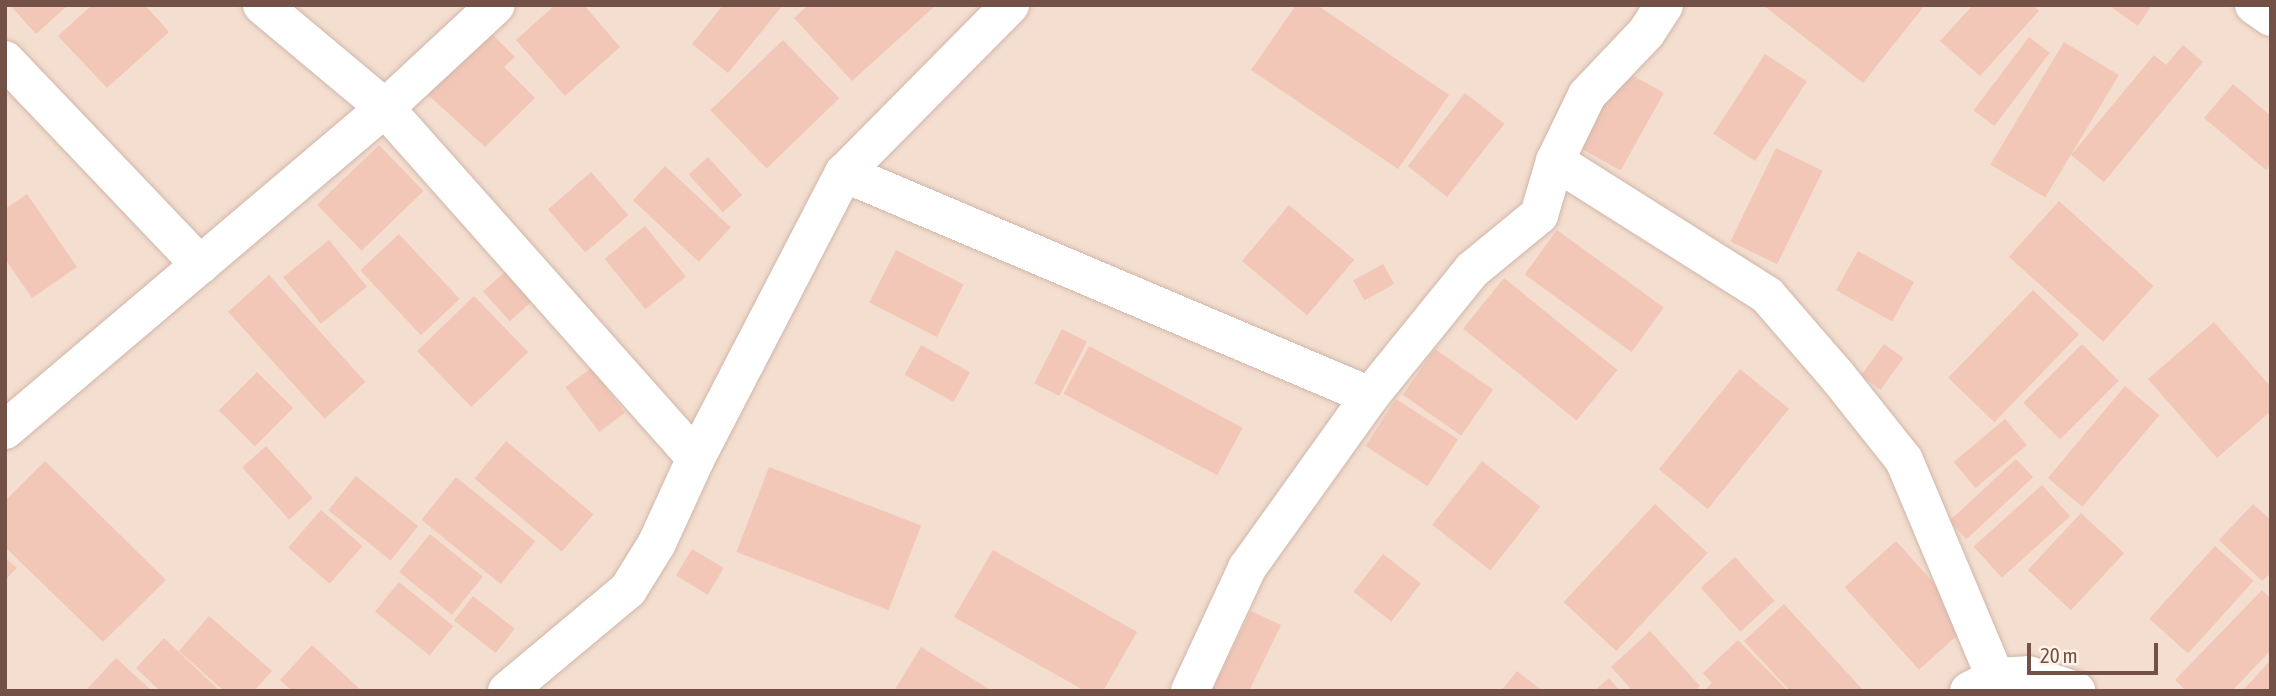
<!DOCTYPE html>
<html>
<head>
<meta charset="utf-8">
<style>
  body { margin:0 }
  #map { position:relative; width:2276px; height:696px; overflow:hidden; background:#fdeee1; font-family:"Asap Condensed",sans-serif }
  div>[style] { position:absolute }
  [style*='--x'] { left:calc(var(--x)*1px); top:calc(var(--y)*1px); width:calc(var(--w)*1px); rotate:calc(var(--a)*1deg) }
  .residential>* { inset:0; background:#f4decf; transform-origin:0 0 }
  .building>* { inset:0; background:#f2c7b8; transform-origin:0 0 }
  .roads { filter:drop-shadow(0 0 2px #d0b6aa) drop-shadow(0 0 2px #d0b6aa) }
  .street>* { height:38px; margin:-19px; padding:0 19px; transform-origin:19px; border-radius:19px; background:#fff }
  span { translate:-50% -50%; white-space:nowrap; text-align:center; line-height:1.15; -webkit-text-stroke:7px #fff2e7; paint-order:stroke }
  .frame { position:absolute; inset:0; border:7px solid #745147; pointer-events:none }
  .scale { position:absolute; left:2027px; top:643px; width:131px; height:32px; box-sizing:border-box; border:4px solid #745147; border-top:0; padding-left:9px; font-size:21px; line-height:24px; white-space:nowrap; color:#745147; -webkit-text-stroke:5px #fff2e7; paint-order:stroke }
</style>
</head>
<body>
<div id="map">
  <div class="residential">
    <div style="left:5px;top:5px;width:2266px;height:686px"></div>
  </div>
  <div class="building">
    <div style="clip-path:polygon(10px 5px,68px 5px,36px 34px)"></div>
    <div style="clip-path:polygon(92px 5px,145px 5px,169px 32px,107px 88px,58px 36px)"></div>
    <div style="clip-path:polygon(555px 5px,584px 5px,620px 47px,565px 96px,516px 40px)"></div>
    <div style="clip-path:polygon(723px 5px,783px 5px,728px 73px,692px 44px)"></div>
    <div style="clip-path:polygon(808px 5px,936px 5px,852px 81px,794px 18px)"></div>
    <div style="clip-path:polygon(1296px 5px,1317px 5px,1449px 95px,1398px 169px,1251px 70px)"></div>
    <div style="clip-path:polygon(1763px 5px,1925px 5px,1863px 83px)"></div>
    <div style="clip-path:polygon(1973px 5px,2033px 5px,2039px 11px,1980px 76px,1940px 41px)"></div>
    <div style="clip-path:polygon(2108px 5px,2152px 5px,2138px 26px)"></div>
    <div style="clip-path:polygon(486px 28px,515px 57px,504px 67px,535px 98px,485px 147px,424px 91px)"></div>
    <div style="left:2029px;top:37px;width:26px;height:92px;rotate:37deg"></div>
    <div style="left:783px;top:40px;width:81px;height:101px;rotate:46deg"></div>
    <div style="left:2064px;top:42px;width:64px;height:143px;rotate:31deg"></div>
    <div style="clip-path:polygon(2183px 45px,2203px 62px,2104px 182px,2071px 155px,2154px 55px,2166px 65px)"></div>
    <div style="left:1765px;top:54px;width:50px;height:95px;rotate:33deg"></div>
    <div style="left:1621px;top:69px;width:49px;height:89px;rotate:29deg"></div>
    <div style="clip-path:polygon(2233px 84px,2271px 116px,2271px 164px,2266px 170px,2204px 118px)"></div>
    <div style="left:1465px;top:93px;width:50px;height:93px;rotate:38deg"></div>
    <div style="left:379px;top:145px;width:64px;height:86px;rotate:46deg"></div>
    <div style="left:1776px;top:148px;width:52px;height:104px;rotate:26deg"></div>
    <div style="left:708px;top:157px;width:51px;height:26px;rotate:48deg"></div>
    <div style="left:665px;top:166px;width:90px;height:47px;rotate:43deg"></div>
    <div style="left:591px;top:172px;width:57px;height:57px;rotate:49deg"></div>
    <div style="clip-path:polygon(27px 194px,77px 267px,32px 298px,5px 259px,5px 209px)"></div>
    <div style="left:2059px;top:201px;width:127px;height:75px;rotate:42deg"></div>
    <div style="left:1289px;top:205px;width:85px;height:73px;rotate:40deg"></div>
    <div style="left:645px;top:226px;width:65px;height:52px;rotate:51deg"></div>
    <div style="left:1557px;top:230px;width:132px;height:55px;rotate:36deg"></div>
    <div style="left:399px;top:234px;width:89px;height:53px;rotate:47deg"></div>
    <div style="left:329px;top:240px;width:60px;height:59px;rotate:51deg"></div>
    <div style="left:896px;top:250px;width:76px;height:59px;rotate:27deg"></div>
    <div style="left:1858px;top:251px;width:64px;height:45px;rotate:29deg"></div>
    <div style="left:1383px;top:264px;width:23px;height:34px;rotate:61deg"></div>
    <div style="left:509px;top:268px;width:40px;height:35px;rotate:48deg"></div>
    <div style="left:269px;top:275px;width:144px;height:55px;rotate:48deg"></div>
    <div style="left:1504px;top:278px;width:146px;height:65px;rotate:39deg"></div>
    <div style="left:2033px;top:290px;width:64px;height:122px;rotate:44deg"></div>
    <div style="left:474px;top:296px;width:78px;height:79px;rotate:46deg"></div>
    <div style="clip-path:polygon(2214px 322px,2271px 387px,2271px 411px,2217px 458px,2148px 379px)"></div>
    <div style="left:1062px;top:329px;width:28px;height:61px;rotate:27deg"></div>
    <div style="left:1884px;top:344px;width:24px;height:39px;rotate:36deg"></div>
    <div style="left:2082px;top:344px;width:52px;height:83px;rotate:45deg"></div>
    <div style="left:921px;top:345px;width:56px;height:34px;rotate:29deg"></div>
    <div style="left:1089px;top:346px;width:174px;height:54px;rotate:28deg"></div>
    <div style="left:1435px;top:349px;width:71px;height:56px;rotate:35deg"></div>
    <div style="left:591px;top:368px;width:56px;height:32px;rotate:53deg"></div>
    <div style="left:1740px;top:369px;width:63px;height:129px;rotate:39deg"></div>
    <div style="left:257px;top:372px;width:51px;height:54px;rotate:45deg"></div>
    <div style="left:2125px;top:386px;width:45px;height:120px;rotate:40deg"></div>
    <div style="left:1396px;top:399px;width:74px;height:56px;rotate:33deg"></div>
    <div style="left:2005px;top:419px;width:34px;height:67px;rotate:50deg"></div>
    <div style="left:506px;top:441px;width:114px;height:49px;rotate:40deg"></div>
    <div style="left:266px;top:446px;width:70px;height:32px;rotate:48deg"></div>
    <div style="left:2016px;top:459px;width:25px;height:91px;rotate:47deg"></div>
    <div style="clip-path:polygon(45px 461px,166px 580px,103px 642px,5px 547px,5px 501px)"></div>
    <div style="left:1482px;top:461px;width:74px;height:81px;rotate:38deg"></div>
    <div style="left:769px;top:467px;width:163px;height:91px;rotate:21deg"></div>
    <div style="left:356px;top:476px;width:80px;height:44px;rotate:39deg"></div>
    <div style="left:456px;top:477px;width:102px;height:55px;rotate:39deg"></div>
    <div style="left:2042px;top:485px;width:42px;height:92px;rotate:48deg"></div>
    <div style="left:1655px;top:504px;width:72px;height:134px;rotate:43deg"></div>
    <div style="clip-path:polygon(2253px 504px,2271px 520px,2271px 573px,2262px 581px,2219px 540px)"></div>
    <div style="left:321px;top:510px;width:55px;height:50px;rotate:41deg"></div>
    <div style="left:2081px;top:513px;width:59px;height:78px;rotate:43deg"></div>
    <div style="left:430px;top:534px;width:68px;height:49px;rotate:39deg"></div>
    <div style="left:1896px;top:541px;width:111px;height:69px;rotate:48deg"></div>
    <div style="left:2215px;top:546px;width:52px;height:98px;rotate:42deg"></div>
    <div style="left:692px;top:549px;width:37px;height:31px;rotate:31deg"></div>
    <div style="clip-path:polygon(993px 550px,1137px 632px,1103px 691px,1085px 691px,954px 617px)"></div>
    <div style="left:1383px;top:554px;width:48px;height:48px;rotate:38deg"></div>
    <div style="left:1735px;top:557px;width:59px;height:46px;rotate:48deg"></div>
    <div style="clip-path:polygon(5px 558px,17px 568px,5px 580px)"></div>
    <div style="left:399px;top:582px;width:70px;height:38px;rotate:39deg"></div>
    <div style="clip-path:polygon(2262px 590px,2271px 599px,2271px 650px,2232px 691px,2186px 691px,2175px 680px)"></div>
    <div style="left:473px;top:596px;width:53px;height:31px;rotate:38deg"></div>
    <div style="clip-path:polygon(1784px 604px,1864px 691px,1790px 691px,1744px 641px)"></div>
    <div style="clip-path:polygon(1251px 611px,1281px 625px,1249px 691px,1212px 691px)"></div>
    <div style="clip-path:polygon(209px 616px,272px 671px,254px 691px,224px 691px,179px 651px)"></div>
    <div style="clip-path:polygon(1650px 631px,1700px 686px,1694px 691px,1633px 691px,1611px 667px)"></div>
    <div style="clip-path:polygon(164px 638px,220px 691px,160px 691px,136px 668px)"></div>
    <div style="clip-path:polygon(1738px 640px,1788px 691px,1704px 691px,1712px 683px,1703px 673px)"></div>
    <div style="clip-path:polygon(312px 645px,362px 691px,292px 691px,280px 680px)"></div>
    <div style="clip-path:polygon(921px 647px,992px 691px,894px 691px)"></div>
    <div style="clip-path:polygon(116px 658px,152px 691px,87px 689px)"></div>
    <div style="clip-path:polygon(2271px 660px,2271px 691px,2242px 691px)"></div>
    <div style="clip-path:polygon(1517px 671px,1543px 691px,1501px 691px)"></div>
    <div style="clip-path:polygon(1609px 678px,1620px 691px,1594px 691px)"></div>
  </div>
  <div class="roads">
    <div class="street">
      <div style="--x:262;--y:5;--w:160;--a:39.9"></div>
      <div style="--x:385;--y:108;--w:468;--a:48.4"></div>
      <div style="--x:2254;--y:5;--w:21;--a:35"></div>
      <div style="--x:5;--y:60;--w:283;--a:46.4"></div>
      <div style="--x:1555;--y:161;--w:251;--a:32.3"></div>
      <div style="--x:1767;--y:295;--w:108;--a:49.1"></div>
      <div style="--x:1838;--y:377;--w:106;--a:51.5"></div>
      <div style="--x:1904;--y:460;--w:235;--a:67.2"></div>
      <div style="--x:844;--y:173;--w:571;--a:22.97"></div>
      <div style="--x:5;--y:430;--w:498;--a:-40.3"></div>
      <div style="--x:385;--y:108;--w:151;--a:-42.9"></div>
      <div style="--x:507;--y:691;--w:158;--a:-39.9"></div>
      <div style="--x:628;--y:590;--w:55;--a:-58.3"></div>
      <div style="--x:657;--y:543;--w:94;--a:-65.4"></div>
      <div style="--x:696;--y:458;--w:321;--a:-62.6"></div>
      <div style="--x:844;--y:173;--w:236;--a:-45.3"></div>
      <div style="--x:1190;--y:691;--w:136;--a:-65.1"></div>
      <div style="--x:1247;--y:568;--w:211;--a:-54.4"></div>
      <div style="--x:1370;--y:396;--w:162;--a:-51"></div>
      <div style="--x:1472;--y:270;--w:87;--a:-39.4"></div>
      <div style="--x:1539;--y:215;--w:56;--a:-73.5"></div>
      <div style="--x:1555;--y:161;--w:73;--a:-64.1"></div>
      <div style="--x:1587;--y:95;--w:86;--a:-46.4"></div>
      <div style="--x:1646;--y:33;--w:33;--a:-57"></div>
      <div style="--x:1969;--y:691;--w:30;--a:-28"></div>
      <div style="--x:1995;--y:677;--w:33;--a:-3"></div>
      <div style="--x:2028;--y:675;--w:51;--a:18.4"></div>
    </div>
  </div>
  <div class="frame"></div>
  <div class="scale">20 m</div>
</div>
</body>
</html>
